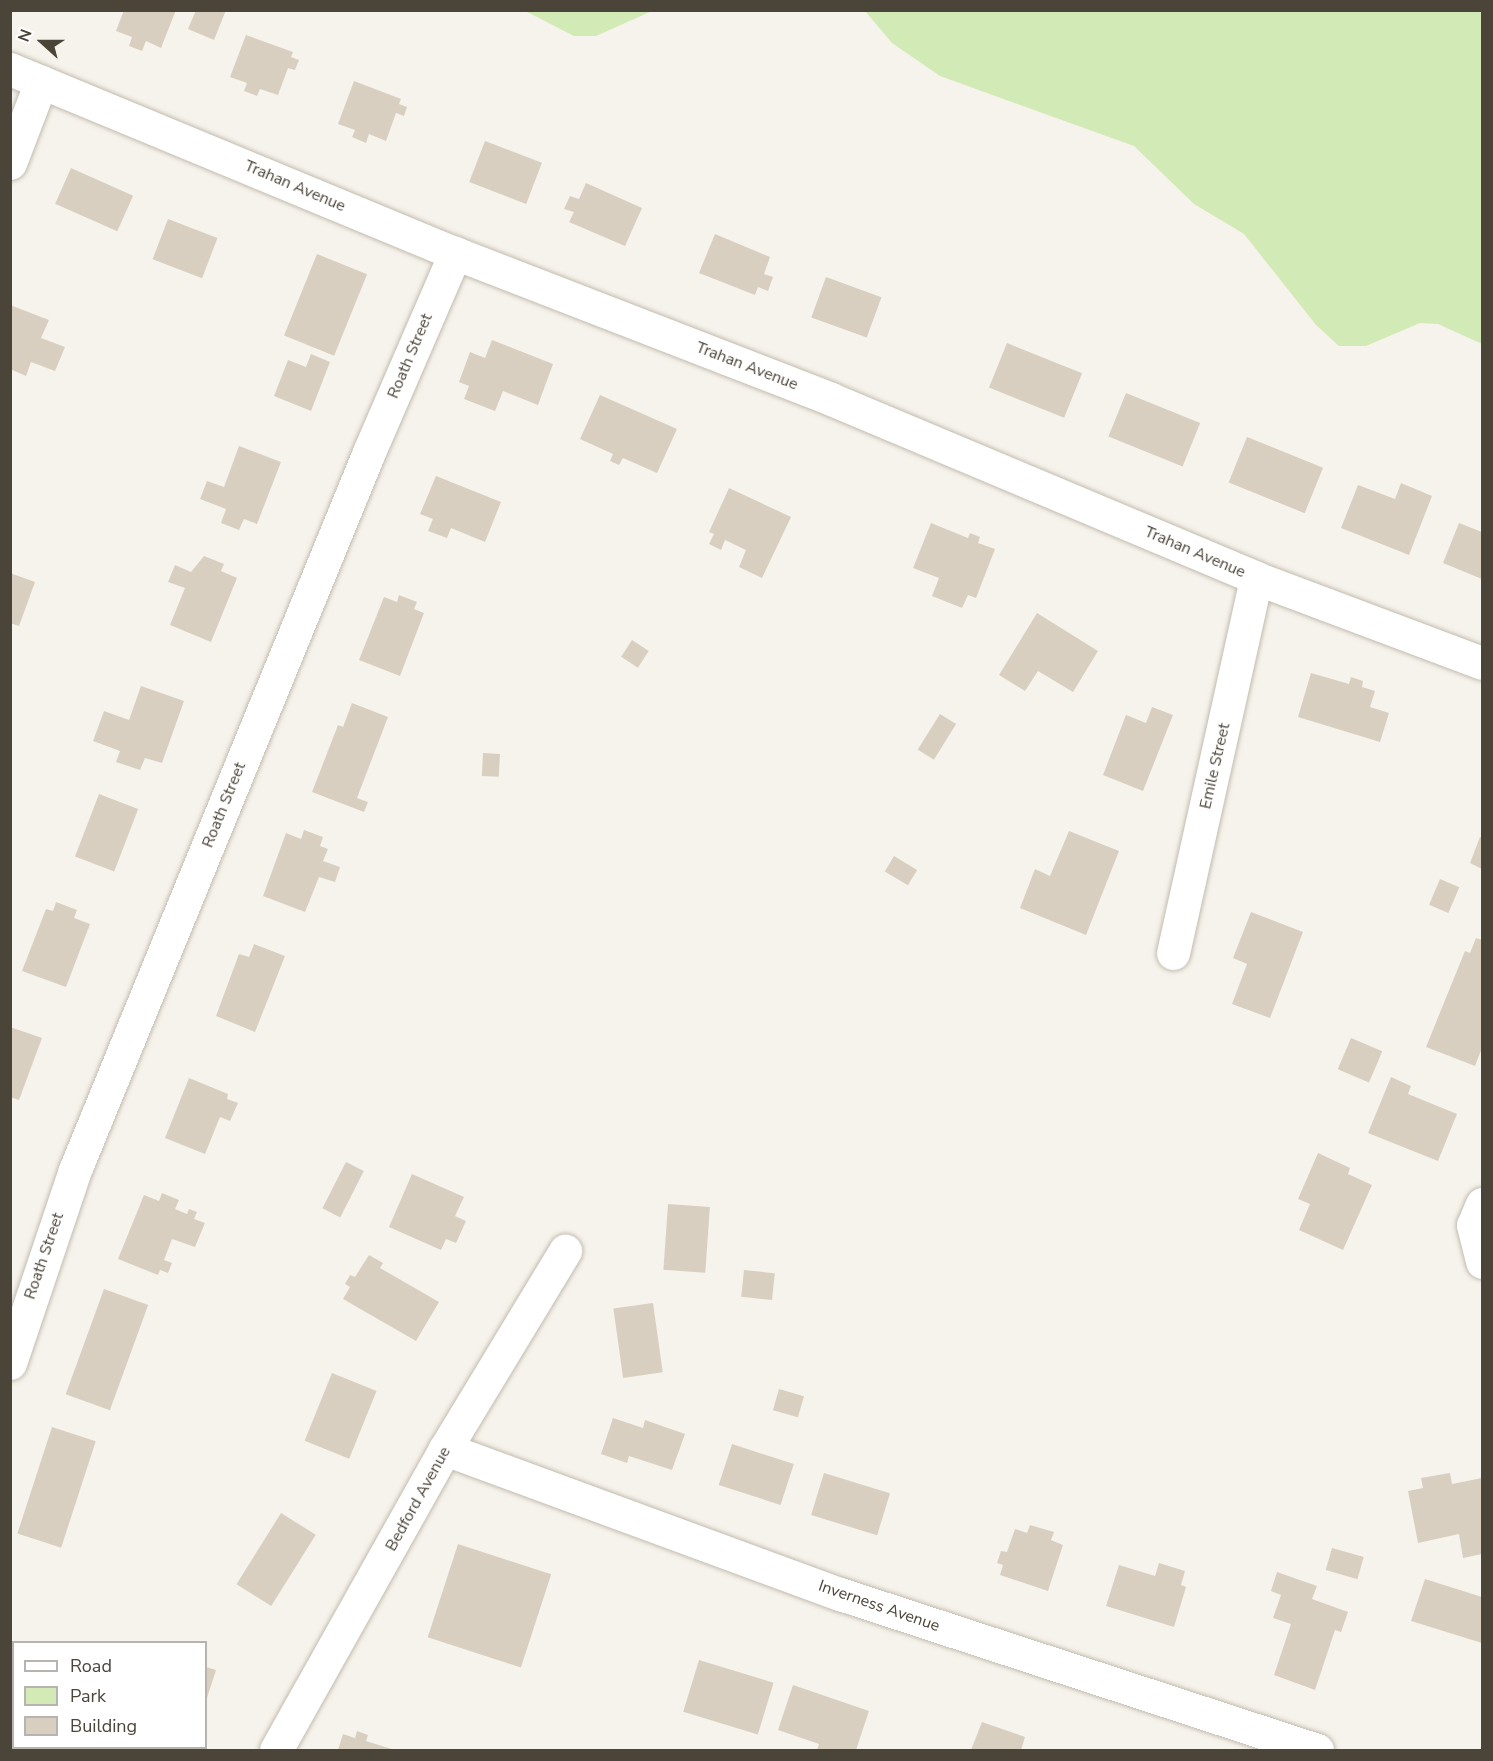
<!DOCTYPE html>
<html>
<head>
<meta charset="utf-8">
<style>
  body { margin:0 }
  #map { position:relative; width:1493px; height:1761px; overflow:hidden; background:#f6f3ec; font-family:"Nunito Sans",sans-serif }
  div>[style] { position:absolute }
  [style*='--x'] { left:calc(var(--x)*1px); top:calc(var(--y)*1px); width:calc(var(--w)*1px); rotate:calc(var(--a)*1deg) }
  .green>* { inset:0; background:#d2eab5 }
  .building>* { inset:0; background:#d8cfc1; transform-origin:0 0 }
  .roads { filter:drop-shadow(0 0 2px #c2bbae) drop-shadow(0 0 2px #c2bbae) }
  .street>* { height:33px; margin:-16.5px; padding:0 16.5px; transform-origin:16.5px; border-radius:16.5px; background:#fff }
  span { translate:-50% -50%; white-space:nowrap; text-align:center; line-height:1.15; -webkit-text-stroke:4.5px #fff; paint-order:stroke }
  .street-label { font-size:16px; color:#4b4439 }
  .frame { position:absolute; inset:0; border:12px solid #4b4439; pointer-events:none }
  .legend { position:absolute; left:12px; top:1641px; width:195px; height:108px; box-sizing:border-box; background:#fff; border:2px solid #b7b4b0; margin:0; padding:8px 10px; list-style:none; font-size:18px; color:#4b4439 }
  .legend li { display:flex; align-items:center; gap:12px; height:30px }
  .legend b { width:30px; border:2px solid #b7b4b0 }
  .north { position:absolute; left:12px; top:12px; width:60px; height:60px; -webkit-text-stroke:4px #fff; paint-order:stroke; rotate:291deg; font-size:16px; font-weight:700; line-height:24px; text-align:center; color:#4b4439 }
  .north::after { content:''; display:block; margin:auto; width:21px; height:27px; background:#4b4439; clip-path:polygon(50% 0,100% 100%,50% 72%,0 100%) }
</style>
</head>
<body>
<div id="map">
  <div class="green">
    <div style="clip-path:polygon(525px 11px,525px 10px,652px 11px,596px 36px,574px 36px)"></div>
    <div style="clip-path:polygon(865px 11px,1482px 11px,1482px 344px,1438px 324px,1420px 323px,1366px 346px,1339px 346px,1316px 325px,1244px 234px,1194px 204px,1134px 146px,940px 76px,892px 43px)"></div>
  </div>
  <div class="building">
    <div style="clip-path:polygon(124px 10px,176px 10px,161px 48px,146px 41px,142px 51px,129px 46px,132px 37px,116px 31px)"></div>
    <div style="clip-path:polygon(196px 10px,226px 10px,214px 40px,188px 29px)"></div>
    <div style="clip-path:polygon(246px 35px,293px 52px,291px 57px,299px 60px,295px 70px,288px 68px,278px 95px,260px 89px,257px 96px,244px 91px,247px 83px,230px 77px)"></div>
    <div style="clip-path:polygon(354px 81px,401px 99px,399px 104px,407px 107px,404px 116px,396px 113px,386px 141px,369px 134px,366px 143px,352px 137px,355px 130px,338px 124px)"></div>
    <div style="left:485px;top:141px;width:61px;height:44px;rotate:21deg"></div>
    <div style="left:71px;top:168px;width:68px;height:39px;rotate:24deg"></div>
    <div style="clip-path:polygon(586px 183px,642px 208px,625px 246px,569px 222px,574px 212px,564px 209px,570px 196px,579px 199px)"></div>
    <div style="left:168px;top:219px;width:53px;height:43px;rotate:21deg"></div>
    <div style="clip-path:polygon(715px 234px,770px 257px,764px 274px,773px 277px,768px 291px,758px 287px,755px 295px,699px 273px)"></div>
    <div style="left:317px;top:254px;width:54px;height:88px;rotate:22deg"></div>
    <div style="left:826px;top:277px;width:59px;height:43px;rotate:20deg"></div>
    <div style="clip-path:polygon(10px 305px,49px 320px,41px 338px,65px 347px,55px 371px,31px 362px,26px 376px,10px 369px)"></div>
    <div style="clip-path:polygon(492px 340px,553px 364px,538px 405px,503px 391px,495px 411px,464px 399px,469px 386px,459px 382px,470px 352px,485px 358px)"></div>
    <div style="left:1007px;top:343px;width:81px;height:48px;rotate:22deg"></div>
    <div style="clip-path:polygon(311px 354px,330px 362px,311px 411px,274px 396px,288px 360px,306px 367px)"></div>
    <div style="left:1126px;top:393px;width:80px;height:47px;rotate:22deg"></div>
    <div style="clip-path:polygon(600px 395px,677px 429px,657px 473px,623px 458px,619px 465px,610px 461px,613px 454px,580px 439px)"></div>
    <div style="left:1247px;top:437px;width:82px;height:49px;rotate:22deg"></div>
    <div style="clip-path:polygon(239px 446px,281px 462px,257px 524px,244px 519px,239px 530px,221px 523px,226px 509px,200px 499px,207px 481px,224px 487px)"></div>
    <div style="clip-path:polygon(436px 476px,501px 502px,485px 542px,451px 528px,447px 538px,428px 531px,433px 519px,420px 514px)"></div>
    <div style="clip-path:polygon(1401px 483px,1432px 496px,1409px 555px,1341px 528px,1358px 485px,1395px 499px)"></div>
    <div style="clip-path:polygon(729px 488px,791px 517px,762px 578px,739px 567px,746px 550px,725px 540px,721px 550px,709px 544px,714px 534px,709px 532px)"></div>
    <div style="clip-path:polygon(931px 523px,968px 538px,970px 533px,980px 537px,978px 543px,995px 549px,976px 598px,968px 595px,962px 608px,932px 596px,939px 578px,913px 568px)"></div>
    <div style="clip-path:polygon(1459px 523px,1482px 532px,1482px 579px,1443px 563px)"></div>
    <div style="clip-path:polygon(204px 556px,224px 564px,221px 571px,237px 578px,211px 642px,170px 625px,185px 588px,168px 582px,175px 565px,191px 572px)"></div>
    <div style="clip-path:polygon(10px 573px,35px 582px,19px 626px,10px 623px)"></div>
    <div style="clip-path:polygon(399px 595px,417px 602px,414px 609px,424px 613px,400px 676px,359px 660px,384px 597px,397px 602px)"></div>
    <div style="clip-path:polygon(1037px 613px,1098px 651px,1073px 692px,1038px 671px,1025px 691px,999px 675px)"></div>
    <div style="left:632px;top:640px;width:20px;height:20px;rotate:33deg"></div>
    <div style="clip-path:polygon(1311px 673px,1349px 684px,1351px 677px,1363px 681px,1362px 687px,1375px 691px,1370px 707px,1389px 713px,1380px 742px,1298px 717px)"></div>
    <div style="clip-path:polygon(141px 686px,184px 701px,162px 763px,145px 758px,140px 770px,116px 762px,120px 751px,93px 741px,104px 711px,129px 720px)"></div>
    <div style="clip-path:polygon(352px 703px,388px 717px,357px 798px,368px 802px,364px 812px,312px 792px,338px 725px,343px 727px)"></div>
    <div style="clip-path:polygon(1152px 707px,1173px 715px,1143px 791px,1103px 775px,1126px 715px,1146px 723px)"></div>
    <div style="left:940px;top:714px;width:19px;height:42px;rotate:32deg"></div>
    <div style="left:483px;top:753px;width:17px;height:23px;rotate:3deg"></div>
    <div style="left:99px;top:794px;width:42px;height:67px;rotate:21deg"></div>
    <div style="clip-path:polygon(304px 830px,323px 837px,320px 846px,328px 849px,323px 861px,340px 867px,335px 882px,319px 877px,305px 912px,263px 896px,286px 833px,301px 839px)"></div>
    <div style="clip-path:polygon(1069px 831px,1119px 851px,1086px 935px,1020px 908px,1035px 869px,1050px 876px)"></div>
    <div style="clip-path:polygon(1480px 837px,1482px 838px,1482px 869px,1470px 863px)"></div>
    <div style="left:894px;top:856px;width:27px;height:18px;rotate:31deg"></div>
    <div style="left:1440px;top:879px;width:21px;height:28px;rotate:23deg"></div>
    <div style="clip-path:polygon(56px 902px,77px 910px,74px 918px,90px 924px,66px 987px,22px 971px,46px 909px,53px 911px)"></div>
    <div style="clip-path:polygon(1251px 912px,1303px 932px,1270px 1018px,1232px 1004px,1247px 964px,1233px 958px)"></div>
    <div style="clip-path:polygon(1476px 938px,1482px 940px,1482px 1048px,1475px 1066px,1426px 1047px,1465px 951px,1470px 953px)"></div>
    <div style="clip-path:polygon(254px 944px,285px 956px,255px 1032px,216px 1016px,239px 954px,249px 957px)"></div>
    <div style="clip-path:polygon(10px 1027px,42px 1038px,19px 1100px,10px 1097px)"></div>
    <div style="left:1351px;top:1038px;width:34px;height:34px;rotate:23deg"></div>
    <div style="clip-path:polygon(1391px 1077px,1411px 1086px,1408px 1094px,1457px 1114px,1438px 1161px,1368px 1133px)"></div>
    <div style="clip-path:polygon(189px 1078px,228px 1094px,227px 1099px,238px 1103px,230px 1121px,220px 1117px,205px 1154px,165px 1138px)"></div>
    <div style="clip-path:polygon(1318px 1153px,1350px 1168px,1348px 1174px,1372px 1185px,1343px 1250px,1299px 1230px,1310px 1204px,1298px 1199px)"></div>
    <div style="left:346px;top:1162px;width:20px;height:52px;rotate:27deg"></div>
    <div style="clip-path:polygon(412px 1174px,464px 1197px,455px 1216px,466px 1221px,456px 1243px,446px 1239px,441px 1250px,389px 1227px)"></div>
    <div style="clip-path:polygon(162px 1193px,179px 1200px,175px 1209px,187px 1214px,189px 1209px,197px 1212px,194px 1219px,205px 1223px,195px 1247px,172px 1239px,164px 1260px,172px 1263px,168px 1273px,160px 1270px,158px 1275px,118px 1259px,144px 1195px,159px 1201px)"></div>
    <div style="left:668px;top:1204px;width:42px;height:66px;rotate:4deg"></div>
    <div style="clip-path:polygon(369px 1255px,383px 1263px,380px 1268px,439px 1302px,416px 1341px,343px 1299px,350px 1287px,345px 1284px,350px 1275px,355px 1277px)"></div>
    <div style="left:744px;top:1270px;width:31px;height:27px;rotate:6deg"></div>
    <div style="left:104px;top:1289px;width:47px;height:112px;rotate:20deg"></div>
    <div style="left:653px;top:1303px;width:70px;height:40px;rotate:82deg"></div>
    <div style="left:332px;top:1373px;width:48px;height:73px;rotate:22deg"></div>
    <div style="left:779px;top:1389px;width:26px;height:22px;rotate:16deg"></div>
    <div style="clip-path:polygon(613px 1418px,643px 1428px,645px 1420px,685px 1434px,672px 1470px,629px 1456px,627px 1463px,601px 1454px)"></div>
    <div style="left:52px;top:1427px;width:46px;height:112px;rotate:18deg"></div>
    <div style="left:732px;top:1444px;width:65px;height:43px;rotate:18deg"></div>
    <div style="left:824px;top:1473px;width:69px;height:44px;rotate:17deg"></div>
    <div style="clip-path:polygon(1450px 1473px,1452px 1484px,1482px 1478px,1482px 1554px,1463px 1558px,1459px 1534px,1418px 1543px,1408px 1491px,1423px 1488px,1421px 1478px)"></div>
    <div style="left:281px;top:1513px;width:41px;height:84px;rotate:32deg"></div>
    <div style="clip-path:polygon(1030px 1525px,1054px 1532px,1051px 1540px,1063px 1545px,1048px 1591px,1000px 1575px,1003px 1565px,997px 1563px,1001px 1551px,1007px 1552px,1015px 1529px,1027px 1533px)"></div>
    <div style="left:458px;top:1544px;width:98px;height:98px;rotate:18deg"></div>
    <div style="left:1332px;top:1548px;width:33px;height:23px;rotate:16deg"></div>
    <div style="clip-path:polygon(1159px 1563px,1185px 1571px,1181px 1585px,1186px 1587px,1174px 1627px,1106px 1606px,1119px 1565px,1155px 1576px)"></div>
    <div style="clip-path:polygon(1277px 1572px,1317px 1586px,1312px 1599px,1348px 1612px,1341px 1632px,1335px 1630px,1315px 1690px,1274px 1675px,1291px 1624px,1273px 1618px,1281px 1595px,1271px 1591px)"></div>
    <div style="clip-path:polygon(1425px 1579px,1482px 1597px,1482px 1643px,1411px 1621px)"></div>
    <div style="clip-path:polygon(10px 1649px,14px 1650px,11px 1674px,10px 1674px)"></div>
    <div style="left:699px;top:1660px;width:78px;height:54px;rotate:17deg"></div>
    <div style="clip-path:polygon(206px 1667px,216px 1670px,206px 1701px)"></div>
    <div style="clip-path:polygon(793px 1685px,869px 1711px,856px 1750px,817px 1750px,819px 1744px,778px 1730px)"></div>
    <div style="clip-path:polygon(982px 1722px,1025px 1737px,1021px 1750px,971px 1750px)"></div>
    <div style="clip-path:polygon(357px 1731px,368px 1735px,366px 1741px,395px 1750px,338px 1750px,343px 1734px,355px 1738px)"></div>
  </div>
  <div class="roads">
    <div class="street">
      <div style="--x:10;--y:69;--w:482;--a:22.5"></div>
      <div style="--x:455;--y:253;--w:403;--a:21.2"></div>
      <div style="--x:831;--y:399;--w:461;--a:22.8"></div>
      <div style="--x:1256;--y:578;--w:241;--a:20.6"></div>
      <div style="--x:10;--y:163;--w:87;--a:-69.1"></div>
      <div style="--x:1173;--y:953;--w:384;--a:-77.5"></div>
      <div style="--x:1482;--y:1204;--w:23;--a:113"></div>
      <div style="--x:1473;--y:1225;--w:38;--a:76"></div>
      <div style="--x:10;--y:1363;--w:204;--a:-71.4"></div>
      <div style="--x:75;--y:1170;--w:776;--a:-67.73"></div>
      <div style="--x:369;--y:452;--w:217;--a:-66.6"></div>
      <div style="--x:445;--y:1449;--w:421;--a:20.2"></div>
      <div style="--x:840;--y:1594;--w:502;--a:18.11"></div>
      <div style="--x:10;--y:1749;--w:4;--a:14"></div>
      <div style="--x:276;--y:1750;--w:345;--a:-60.7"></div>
      <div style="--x:445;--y:1449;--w:232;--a:-58.8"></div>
    </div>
  </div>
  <div class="street-label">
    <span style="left:295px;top:186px;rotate:23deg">Trahan Avenue</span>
    <span style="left:410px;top:356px;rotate:-67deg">Roath Street</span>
    <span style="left:747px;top:366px;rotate:21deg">Trahan Avenue</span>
    <span style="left:1195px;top:552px;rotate:23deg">Trahan Avenue</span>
    <span style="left:1215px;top:766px;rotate:-77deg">Emile Street</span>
    <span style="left:224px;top:805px;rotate:-68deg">Roath Street</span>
    <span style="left:44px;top:1256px;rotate:-71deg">Roath Street</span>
    <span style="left:418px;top:1499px;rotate:-61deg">Bedford Avenue</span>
    <span style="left:879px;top:1606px;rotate:19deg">Inverness Avenue</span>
  </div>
  <div class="frame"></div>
  <ul class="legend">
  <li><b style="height:8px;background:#fff"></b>Road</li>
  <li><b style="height:16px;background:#d2eab5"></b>Park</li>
  <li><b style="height:16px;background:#d8cfc1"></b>Building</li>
  </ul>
  <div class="north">N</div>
</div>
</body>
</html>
